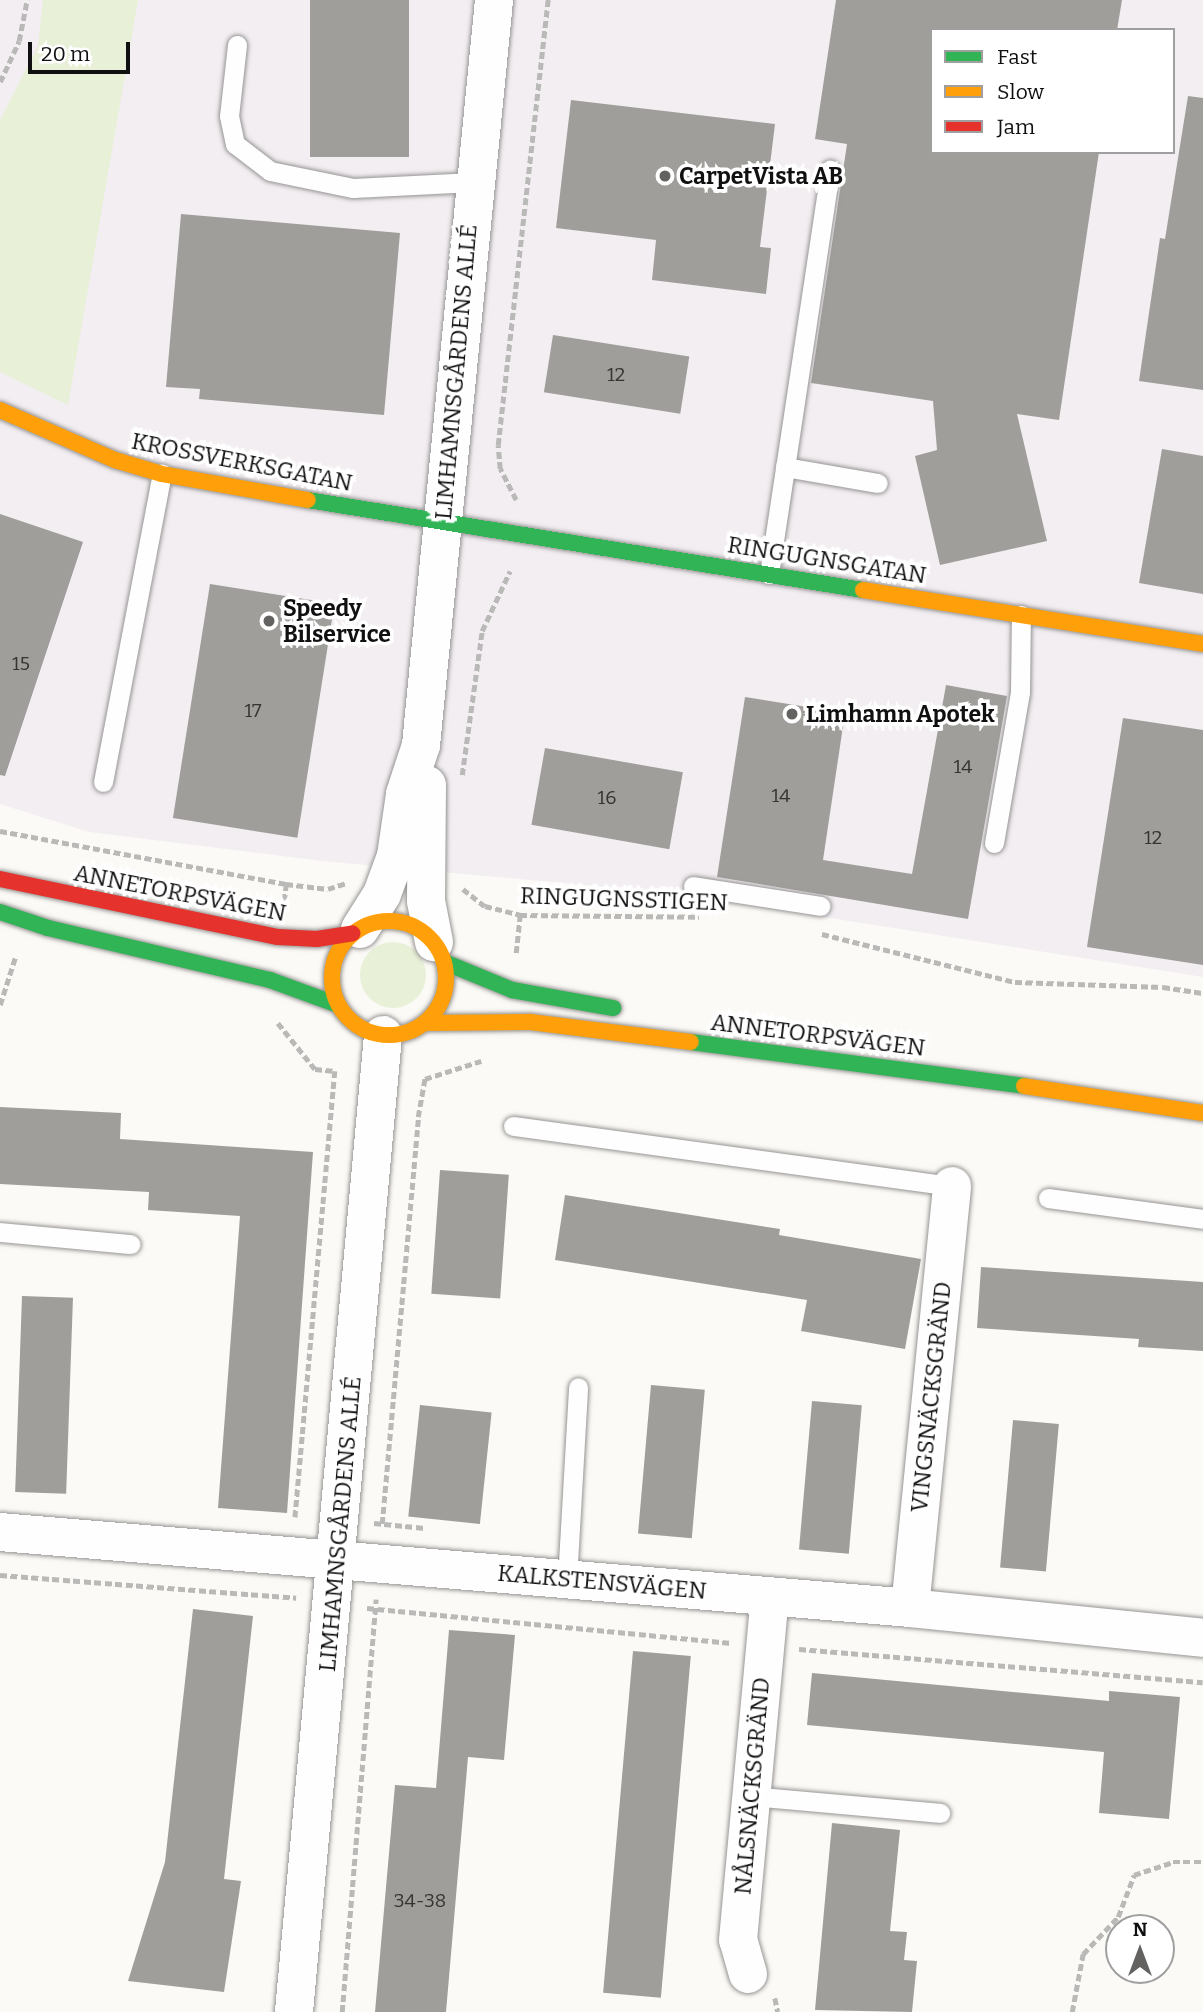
<!DOCTYPE html>
<html>
<head>
<meta charset="utf-8">
<style>
  body { margin:0 }
  #map { position:relative; width:1203px; height:2012px; overflow:hidden; background:#fcfaf6; font-family:Bitter,serif }
  div>[style] { position:absolute }
  [style*='--x'] { left:calc(var(--x)*1px); top:calc(var(--y)*1px); width:calc(var(--w)*1px); rotate:calc(var(--a)*1deg) }
  .industrial>* { inset:0; background:#f3eef2 }
  .green>* { inset:0; background:#e8f0d8 }
  .round { border-radius:50% }
  .building>* { inset:0; background:#a09e9b; transform-origin:0 0 }
  .path>* { height:4.5px; margin-top:-2.25px; transform-origin:0; background:repeating-linear-gradient(90deg,#b9b9b8 0 7px,transparent 0 10.5px) }
  .roads { filter:drop-shadow(0 0 2px #969594) drop-shadow(0 0 2px #969594) }
  .lane>* { height:19px; margin:-9.5px; padding:0 9.5px; transform-origin:9.5px; border-radius:9.5px; background:#fffefe }
  .street>* { height:38px; margin:-19px; padding:0 19px; transform-origin:19px; border-radius:19px; background:#fffefe }
  .fast>* { height:16px; margin:-8px; padding:0 8px; transform-origin:8px; border-radius:8px; background:#30b455 }
  .slow>* { height:16px; margin:-8px; padding:0 8px; transform-origin:8px; border-radius:8px; background:#ff9f0a }
  .slow>.ring { margin:-8px; padding:0; box-sizing:content-box; background:none; border:16px solid #ff9f0a; border-radius:50% }
  .jam>* { height:16px; margin:-8px; padding:0 8px; transform-origin:8px; border-radius:8px; background:#e5322d }
  .dots>* { width:19px; height:19px; translate:-50% -50%; box-sizing:border-box; border:4px solid #fff; border-radius:50% }
  span { translate:-50% -50%; white-space:nowrap; text-align:center; line-height:1.15; -webkit-text-stroke:7px #fff; paint-order:stroke }
  .number-label { font-size:19px; color:#343433 }
  .number-label span { -webkit-text-stroke-width:0 }
  .poi-label { font-size:23px; color:#101010; font-weight:700 }
  .left { translate:0 -50%; text-align:left }
  .street-label { font-size:23px; color:#101010 }
  .legend { position:absolute; left:930px; top:28px; width:245px; height:126px; box-sizing:border-box; background:#fff; border:2px solid #9f9f9f; margin:0; padding:9px 12px; list-style:none; font-size:21px; color:#101010 }
  .legend li { display:flex; align-items:center; gap:14px; height:35px }
  .legend b { width:35px; border:2px solid #9f9f9f }
  .north { position:absolute; left:1105px; top:1914px; width:70px; height:70px; box-sizing:border-box; background:#fff; border:2px solid #9f9f9f; border-radius:50%; rotate:0deg; font-size:19px; font-weight:700; line-height:28px; text-align:center; color:#101010 }
  .north::after { content:''; display:block; margin:auto; width:24px; height:32px; background:#636260; clip-path:polygon(50% 0,100% 100%,50% 72%,0 100%) }
  .scale { position:absolute; left:28px; top:42px; width:102px; height:32px; box-sizing:border-box; border:4px solid #101010; border-top:0; padding-left:9px; font-size:21px; line-height:24px; white-space:nowrap; color:#101010; -webkit-text-stroke:5px #fff; paint-order:stroke }
</style>
</head>
<body>
<div id="map">
  <div class="industrial">
    <div style="clip-path:polygon(evenodd,0 0,1203px 0,1203px 977px,672px 893px,322px 861px,89px 832px,0 804px,0 0,932px 30px,1173px 30px,1173px 152px,932px 152px,932px 30px)"></div>
  </div>
  <div class="green">
    <div style="clip-path:polygon(43px 0,138px 0,68px 405px,0 372px,0 120px,38px 46px)"></div>
    <div class="round" style="left:360px;top:942px;width:66px;height:66px"></div>
  </div>
  <div class="building">
    <div style="left:310px;top:0;width:99px;height:157px"></div>
    <div style="clip-path:polygon(836px 0,1122px 0,1117px 30px,932px 30px,932px 152px,1099px 152px,1059px 420px,1017px 414px,1047px 541px,940px 565px,915px 456px,937px 450px,933px 401px,811px 383px,847px 144px,815px 139px)"></div>
    <div style="clip-path:polygon(1188px 96px,1203px 98px,1203px 390px,1139px 381px,1160px 238px,1165px 239px)"></div>
    <div style="clip-path:polygon(571px 100px,775px 124px,760px 247px,771px 248px,766px 294px,652px 280px,656px 240px,556px 228px)"></div>
    <div style="clip-path:polygon(181px 214px,400px 233px,384px 415px,199px 399px,200px 389px,166px 387px)"></div>
    <div style="left:553px;top:335px;width:138px;height:58px;rotate:9deg"></div>
    <div style="clip-path:polygon(1162px 449px,1203px 456px,1203px 594px,1139px 583px)"></div>
    <div style="clip-path:polygon(0 514px,83px 542px,5px 776px,0 775px)"></div>
    <div style="left:210px;top:584px;width:126px;height:237px;rotate:9deg"></div>
    <div style="clip-path:polygon(946px 685px,1007px 696px,968px 919px,717px 877px,745px 697px,845px 713px,823px 860px,912px 874px)"></div>
    <div style="clip-path:polygon(1123px 718px,1203px 730px,1203px 965px,1087px 947px)"></div>
    <div style="left:545px;top:748px;width:140px;height:78px;rotate:10deg"></div>
    <div style="clip-path:polygon(0 1107px,121px 1113px,120px 1139px,313px 1152px,287px 1513px,218px 1508px,240px 1216px,148px 1210px,149px 1192px,0 1184px)"></div>
    <div style="left:440px;top:1170px;width:69px;height:124px;rotate:4deg"></div>
    <div style="clip-path:polygon(565px 1195px,780px 1229px,779px 1235px,921px 1259px,905px 1349px,801px 1331px,807px 1300px,555px 1260px)"></div>
    <div style="clip-path:polygon(981px 1267px,1203px 1282px,1203px 1351px,1138px 1347px,1139px 1339px,977px 1328px)"></div>
    <div style="left:22px;top:1296px;width:51px;height:196px;rotate:2deg"></div>
    <div style="left:651px;top:1385px;width:54px;height:149px;rotate:5deg"></div>
    <div style="left:812px;top:1401px;width:50px;height:149px;rotate:5deg"></div>
    <div style="left:420px;top:1405px;width:72px;height:112px;rotate:6deg"></div>
    <div style="left:1013px;top:1420px;width:46px;height:148px;rotate:5deg"></div>
    <div style="clip-path:polygon(193px 1609px,253px 1616px,224px 1879px,241px 1881px,224px 1992px,128px 1981px,165px 1862px)"></div>
    <div style="clip-path:polygon(449px 1630px,515px 1635px,504px 1760px,468px 1757px,446px 2012px,375px 2012px,395px 1785px,436px 1788px)"></div>
    <div style="left:633px;top:1651px;width:58px;height:343px;rotate:5deg"></div>
    <div style="clip-path:polygon(812px 1673px,1109px 1701px,1109px 1691px,1180px 1697px,1169px 1819px,1099px 1813px,1104px 1752px,807px 1725px)"></div>
    <div style="clip-path:polygon(832px 1823px,900px 1830px,890px 1931px,907px 1932px,904px 1960px,917px 1961px,912px 2012px,815px 2010px)"></div>
  </div>
  <div class="path">
    <div style="--x:0;--y:82;--w:45;--a:-65.1"></div>
    <div style="--x:19;--y:41;--w:42;--a:-79"></div>
    <div style="--x:516;--y:500;--w:35;--a:-117"></div>
    <div style="--x:500;--y:469;--w:24;--a:-95"></div>
    <div style="--x:498;--y:445;--w:448;--a:-83.6"></div>
    <div style="--x:462;--y:775;--w:145;--a:-82.1"></div>
    <div style="--x:482;--y:631;--w:66;--a:-65"></div>
    <div style="--x:0;--y:831;--w:291;--a:10.5"></div>
    <div style="--x:286;--y:884;--w:42;--a:6.8"></div>
    <div style="--x:328;--y:889;--w:19;--a:-18"></div>
    <div style="--x:463;--y:889;--w:28;--a:38"></div>
    <div style="--x:485;--y:906;--w:36;--a:14"></div>
    <div style="--x:520;--y:915;--w:179;--a:0.6"></div>
    <div style="--x:284;--y:901;--w:17;--a:-83"></div>
    <div style="--x:822;--y:934;--w:199;--a:14"></div>
    <div style="--x:1015;--y:982;--w:148;--a:1.9"></div>
    <div style="--x:1163;--y:987;--w:40;--a:8.5"></div>
    <div style="--x:516;--y:953;--w:38;--a:-84"></div>
    <div style="--x:0;--y:1005;--w:52;--a:-72.3"></div>
    <div style="--x:278;--y:1023;--w:59;--a:51.2"></div>
    <div style="--x:315;--y:1069;--w:20;--a:6"></div>
    <div style="--x:335;--y:1071;--w:448;--a:95.1"></div>
    <div style="--x:374;--y:1523;--w:51;--a:5.6"></div>
    <div style="--x:382;--y:1524;--w:409;--a:-84.9"></div>
    <div style="--x:418;--y:1117;--w:39;--a:-80"></div>
    <div style="--x:425;--y:1079;--w:59;--a:-17.8"></div>
    <div style="--x:0;--y:1575;--w:297;--a:4.4"></div>
    <div style="--x:367;--y:1608;--w:366;--a:5.5"></div>
    <div style="--x:799;--y:1649;--w:405;--a:4.7"></div>
    <div style="--x:775;--y:1998;--w:14;--a:78"></div>
    <div style="--x:342;--y:2012;--w:414;--a:-85.3"></div>
    <div style="--x:1072;--y:2012;--w:59;--a:-79.3"></div>
    <div style="--x:1083;--y:1954;--w:51;--a:-46.6"></div>
    <div style="--x:1118;--y:1917;--w:45;--a:-69.1"></div>
    <div style="--x:1134;--y:1875;--w:41;--a:-18.4"></div>
    <div style="--x:1173;--y:1862;--w:30;--a:0"></div>
  </div>
  <div class="roads">
    <div class="lane">
      <div style="--x:237;--y:45;--w:71;--a:96.4"></div>
      <div style="--x:229;--y:116;--w:29;--a:78"></div>
      <div style="--x:235;--y:144;--w:44;--a:37.6"></div>
      <div style="--x:270;--y:171;--w:85;--a:11.6"></div>
      <div style="--x:353;--y:188;--w:121;--a:-2.8"></div>
      <div style="--x:785;--y:467;--w:94;--a:9.8"></div>
      <div style="--x:769;--y:574;--w:409;--a:-81.4"></div>
      <div style="--x:103;--y:782;--w:314;--a:-79.2"></div>
      <div style="--x:994;--y:843;--w:153;--a:-80.2"></div>
      <div style="--x:1020;--y:692;--w:77;--a:-89.3"></div>
      <div style="--x:693;--y:886;--w:129;--a:8.9"></div>
      <div style="--x:513;--y:1126;--w:443;--a:7.8"></div>
      <div style="--x:1048;--y:1198;--w:156;--a:7.7"></div>
      <div style="--x:0;--y:1232;--w:131;--a:5.3"></div>
      <div style="--x:567;--y:1580;--w:193;--a:-86.7"></div>
      <div style="--x:750;--y:1796;--w:191;--a:5.1"></div>
    </div>
    <div class="street">
      <div style="--x:427;--y:785;--w:116;--a:90.5"></div>
      <div style="--x:426;--y:901;--w:42;--a:79"></div>
      <div style="--x:360;--y:929;--w:41;--a:-57.8"></div>
      <div style="--x:382;--y:894;--w:40;--a:-69.8"></div>
      <div style="--x:396;--y:856;--w:63;--a:-81.7"></div>
      <div style="--x:405;--y:794;--w:52;--a:-71.9"></div>
      <div style="--x:421;--y:745;--w:749;--a:-84.4"></div>
      <div style="--x:0;--y:1532;--w:913;--a:4.77"></div>
      <div style="--x:910;--y:1608;--w:295;--a:5.8"></div>
      <div style="--x:910;--y:1608;--w:424;--a:-84.3"></div>
      <div style="--x:748;--y:1974;--w:35;--a:-106"></div>
      <div style="--x:738;--y:1940;--w:344;--a:-84.7"></div>
      <div style="--x:294;--y:2012;--w:981;--a:-84.79"></div>
    </div>
    <div class="fast">
      <div style="--x:308;--y:500;--w:562;--a:9.21"></div>
      <div style="--x:0;--y:912;--w:51;--a:18.4"></div>
      <div style="--x:48;--y:928;--w:228;--a:13.2"></div>
      <div style="--x:270;--y:980;--w:72;--a:20.2"></div>
      <div style="--x:444;--y:962;--w:74;--a:22.4"></div>
      <div style="--x:512;--y:990;--w:103;--a:10.1"></div>
      <div style="--x:691;--y:1042;--w:336;--a:7.5"></div>
    </div>
    <div class="slow">
      <div style="--x:0;--y:410;--w:125;--a:23.5"></div>
      <div style="--x:115;--y:460;--w:49;--a:16.6"></div>
      <div style="--x:162;--y:474;--w:148;--a:10.1"></div>
      <div style="--x:863;--y:590;--w:344;--a:9"></div>
      <div class="ring" style="left:332px;top:921px;width:98px;height:98px"></div>
      <div style="--x:425;--y:1023;--w:105;--a:-0.5"></div>
      <div style="--x:530;--y:1022;--w:162;--a:7.1"></div>
      <div style="--x:1024;--y:1086;--w:181;--a:8.6"></div>
    </div>
    <div class="jam">
      <div style="--x:0;--y:879;--w:284;--a:11.8"></div>
      <div style="--x:278;--y:937;--w:39;--a:3"></div>
      <div style="--x:317;--y:939;--w:36;--a:-9"></div>
    </div>
  </div>
  <div class="dots">
    <div style="left:665px;top:176px;background:#636260"></div>
    <div style="left:269px;top:621px;background:#636260"></div>
    <div style="left:792px;top:714px;background:#636260"></div>
  </div>
  <div class="number-label">
    <span style="left:616px;top:375px">12</span>
    <span style="left:21px;top:664px">15</span>
    <span style="left:253px;top:711px">17</span>
    <span style="left:963px;top:767px">14</span>
    <span style="left:781px;top:796px">14</span>
    <span style="left:607px;top:798px">16</span>
    <span style="left:1153px;top:838px">12</span>
    <span style="left:420px;top:1901px">34-38</span>
  </div>
  <div class="poi-label">
    <span class="left" style="left:679px;top:176px">CarpetVista AB</span>
    <span class="left" style="left:283px;top:621px">Speedy<br>Bilservice</span>
    <span class="left" style="left:806px;top:714px">Limhamn Apotek</span>
  </div>
  <div class="street-label">
    <span style="left:456px;top:372px;rotate:-85deg">LIMHAMNSGÅRDENS ALLÉ</span>
    <span style="left:242px;top:462px;rotate:11deg">KROSSVERKSGATAN</span>
    <span style="left:827px;top:560px;rotate:9deg">RINGUGNSGATAN</span>
    <span style="left:180px;top:893px;rotate:11deg">ANNETORPSVÄGEN</span>
    <span style="left:624px;top:899px;rotate:2deg">RINGUGNSSTIGEN</span>
    <span style="left:818px;top:1035px;rotate:7deg">ANNETORPSVÄGEN</span>
    <span style="left:931px;top:1397px;rotate:-84deg">VINGSNÄCKSGRÄND</span>
    <span style="left:340px;top:1524px;rotate:-85deg">LIMHAMNSGÅRDENS ALLÉ</span>
    <span style="left:602px;top:1582px;rotate:5deg">KALKSTENSVÄGEN</span>
    <span style="left:752px;top:1786px;rotate:-85deg">NÅLSNÄCKSGRÄND</span>
  </div>
  <ul class="legend">
  <li><b style="height:9px;background:#30b455"></b>Fast</li>
  <li><b style="height:9px;background:#ff9f0a"></b>Slow</li>
  <li><b style="height:9px;background:#e5322d"></b>Jam</li>
  </ul>
  <div class="north">N</div>
  <div class="scale">20 m</div>
</div>
</body>
</html>
